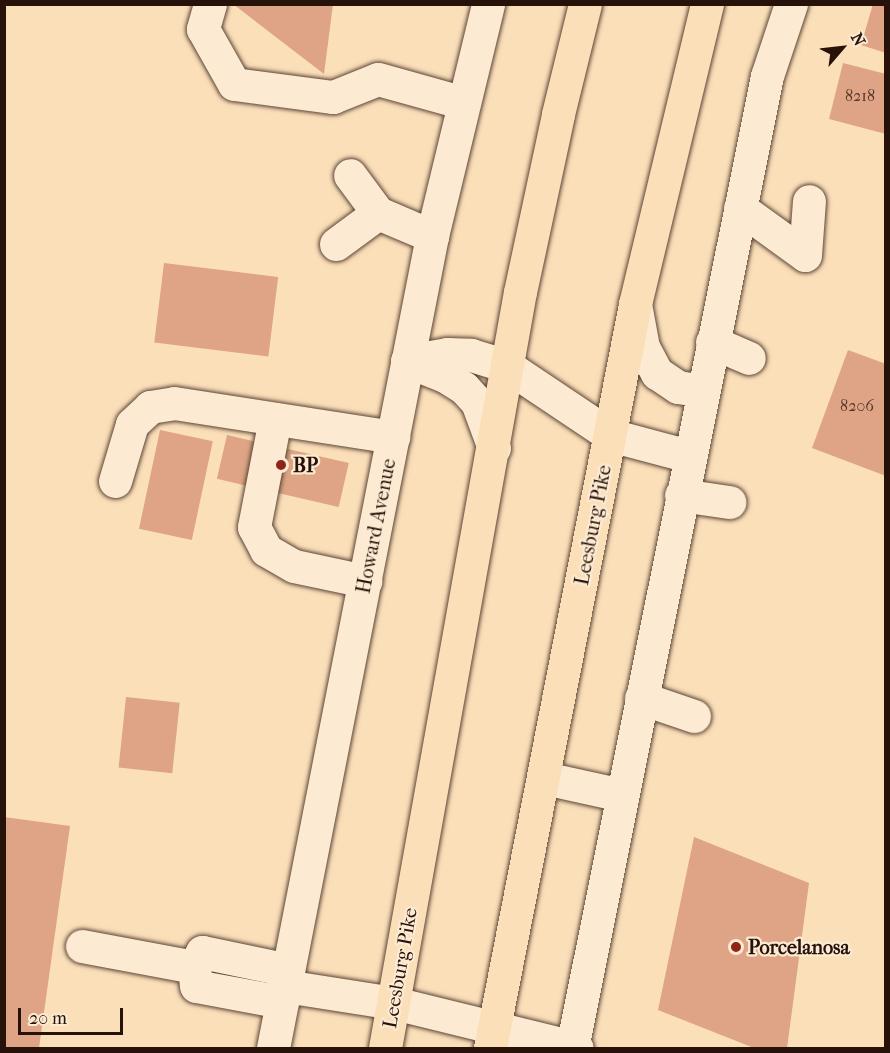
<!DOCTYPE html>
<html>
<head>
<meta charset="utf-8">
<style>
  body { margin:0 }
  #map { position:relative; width:890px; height:1053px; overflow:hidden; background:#fbdfb9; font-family:"IM FELL French Canon",serif }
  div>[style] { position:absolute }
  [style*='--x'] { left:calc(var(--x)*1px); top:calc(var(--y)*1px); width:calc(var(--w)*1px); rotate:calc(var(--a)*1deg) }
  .building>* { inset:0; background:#dea485; transform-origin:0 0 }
  .roads { filter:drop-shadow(0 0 2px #5c4536) drop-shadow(0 0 2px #5c4536) }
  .minor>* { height:33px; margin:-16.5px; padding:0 16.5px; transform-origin:16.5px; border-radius:16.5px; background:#fcead2 }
  .highway>* { height:33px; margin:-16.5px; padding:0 16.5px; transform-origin:16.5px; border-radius:16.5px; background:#fbdfb9 }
  .dots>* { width:16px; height:16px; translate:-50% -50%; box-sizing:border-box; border:3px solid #fcead2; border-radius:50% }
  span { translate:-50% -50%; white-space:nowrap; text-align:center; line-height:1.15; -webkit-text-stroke:4.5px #fcead2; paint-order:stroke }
  .number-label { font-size:16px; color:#553629 }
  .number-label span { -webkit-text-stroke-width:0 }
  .poi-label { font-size:20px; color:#27120a; font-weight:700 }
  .left { translate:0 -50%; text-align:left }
  .street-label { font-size:20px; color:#27120a }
  .frame { position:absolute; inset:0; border:6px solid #27120a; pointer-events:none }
  .north { position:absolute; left:812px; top:18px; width:60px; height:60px; -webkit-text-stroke:4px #fcead2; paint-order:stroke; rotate:62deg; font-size:16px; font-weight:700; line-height:24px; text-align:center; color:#27120a }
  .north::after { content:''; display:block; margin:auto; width:21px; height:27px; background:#27120a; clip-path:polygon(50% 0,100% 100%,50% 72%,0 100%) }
  .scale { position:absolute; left:18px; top:1008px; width:105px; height:27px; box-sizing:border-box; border:3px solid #27120a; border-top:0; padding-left:8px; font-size:18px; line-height:21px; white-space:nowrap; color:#27120a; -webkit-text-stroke:4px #fcead2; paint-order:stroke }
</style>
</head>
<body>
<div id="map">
  <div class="building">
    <div style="clip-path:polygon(233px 4px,333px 4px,324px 74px)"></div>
    <div style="clip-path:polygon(873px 4px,886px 4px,886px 53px,861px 45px)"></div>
    <div style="clip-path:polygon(843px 63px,886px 74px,886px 134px,829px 119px)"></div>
    <div style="left:164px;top:263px;width:115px;height:80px;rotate:7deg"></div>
    <div style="clip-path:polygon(848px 350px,886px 364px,886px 476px,812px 448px)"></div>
    <div style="left:160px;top:430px;width:54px;height:101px;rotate:12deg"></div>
    <div style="left:227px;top:435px;width:125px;height:45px;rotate:13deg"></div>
    <div style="left:126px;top:697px;width:54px;height:71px;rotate:6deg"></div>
    <div style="clip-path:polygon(4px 817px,70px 826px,39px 1048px,4px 1048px)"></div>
    <div style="clip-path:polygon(694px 837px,809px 883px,787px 1048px,754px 1048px,658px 1010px)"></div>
  </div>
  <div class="roads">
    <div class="minor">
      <div style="--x:210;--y:4;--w:26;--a:106"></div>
      <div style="--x:203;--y:29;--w:63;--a:60.6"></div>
      <div style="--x:234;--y:84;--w:100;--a:7.5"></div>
      <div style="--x:333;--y:97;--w:48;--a:-21.8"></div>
      <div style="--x:378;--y:79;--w:89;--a:15.6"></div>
      <div style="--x:740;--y:208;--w:80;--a:35.9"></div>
      <div style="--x:378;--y:213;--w:59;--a:23.1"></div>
      <div style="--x:336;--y:244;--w:52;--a:-36.4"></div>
      <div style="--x:378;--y:213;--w:47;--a:-126.4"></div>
      <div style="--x:805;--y:255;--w:54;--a:-85.8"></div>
      <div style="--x:635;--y:304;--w:44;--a:79.5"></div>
      <div style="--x:643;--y:347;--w:30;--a:62"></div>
      <div style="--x:657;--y:373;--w:25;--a:34"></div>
      <div style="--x:678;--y:387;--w:24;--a:9"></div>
      <div style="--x:712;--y:342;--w:40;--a:23.4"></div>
      <div style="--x:407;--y:361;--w:41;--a:-9.9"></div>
      <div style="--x:447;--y:354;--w:24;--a:2"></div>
      <div style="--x:471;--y:355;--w:38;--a:17"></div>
      <div style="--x:507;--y:366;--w:124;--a:33.8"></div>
      <div style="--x:610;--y:435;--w:82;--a:14.9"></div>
      <div style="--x:407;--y:361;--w:41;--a:21.5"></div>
      <div style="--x:445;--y:376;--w:22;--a:32"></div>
      <div style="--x:464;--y:388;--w:19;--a:47"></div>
      <div style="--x:477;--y:402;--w:49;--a:69.7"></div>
      <div style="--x:275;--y:419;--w:110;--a:101"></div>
      <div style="--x:254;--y:527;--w:26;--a:62"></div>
      <div style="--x:266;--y:550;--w:32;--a:30"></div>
      <div style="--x:294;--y:566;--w:73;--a:11.9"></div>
      <div style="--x:115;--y:481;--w:59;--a:-73.4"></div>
      <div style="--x:132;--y:424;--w:25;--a:-43"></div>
      <div style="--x:150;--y:407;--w:24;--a:-9"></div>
      <div style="--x:174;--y:403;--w:222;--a:8.8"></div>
      <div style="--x:681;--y:495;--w:49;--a:8.3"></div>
      <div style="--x:641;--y:698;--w:56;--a:18.8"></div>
      <div style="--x:544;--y:778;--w:80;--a:12.3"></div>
      <div style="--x:82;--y:946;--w:114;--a:10.6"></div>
      <div style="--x:285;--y:986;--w:110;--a:8.9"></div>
      <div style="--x:394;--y:1003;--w:188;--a:13.8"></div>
      <div style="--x:282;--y:1002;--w:87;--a:-169.5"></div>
      <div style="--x:196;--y:986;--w:19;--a:-96"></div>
      <div style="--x:194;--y:967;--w:17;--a:-62"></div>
      <div style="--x:202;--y:952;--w:88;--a:11.8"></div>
      <div style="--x:273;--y:1048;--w:827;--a:-78.92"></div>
      <div style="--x:432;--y:236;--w:239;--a:-76.4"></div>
      <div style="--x:572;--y:1048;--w:991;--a:-78.66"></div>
      <div style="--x:767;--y:76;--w:76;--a:-71.6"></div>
    </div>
    <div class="highway">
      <div style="--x:385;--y:1048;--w:768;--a:-79.88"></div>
      <div style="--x:520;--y:292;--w:182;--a:-77.9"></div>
      <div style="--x:558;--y:114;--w:113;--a:-76.2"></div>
      <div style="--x:490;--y:1048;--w:758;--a:-78.97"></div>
      <div style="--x:635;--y:304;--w:309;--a:-76.5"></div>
    </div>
  </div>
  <div class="dots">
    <div style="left:281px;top:465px;background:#8f2418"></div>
    <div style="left:736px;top:947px;background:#8f2418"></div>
  </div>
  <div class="number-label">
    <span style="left:860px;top:96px">8218</span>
    <span style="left:857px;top:406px">8206</span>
  </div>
  <div class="poi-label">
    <span class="left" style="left:293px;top:465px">BP</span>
    <span class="left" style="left:748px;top:947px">Porcelanosa</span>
  </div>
  <div class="street-label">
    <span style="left:593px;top:525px;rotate:-79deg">Leesburg Pike</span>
    <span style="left:376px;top:526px;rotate:-79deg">Howard Avenue</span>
    <span style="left:400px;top:968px;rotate:-80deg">Leesburg Pike</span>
  </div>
  <div class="frame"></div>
  <div class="north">N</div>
  <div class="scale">20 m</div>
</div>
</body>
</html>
